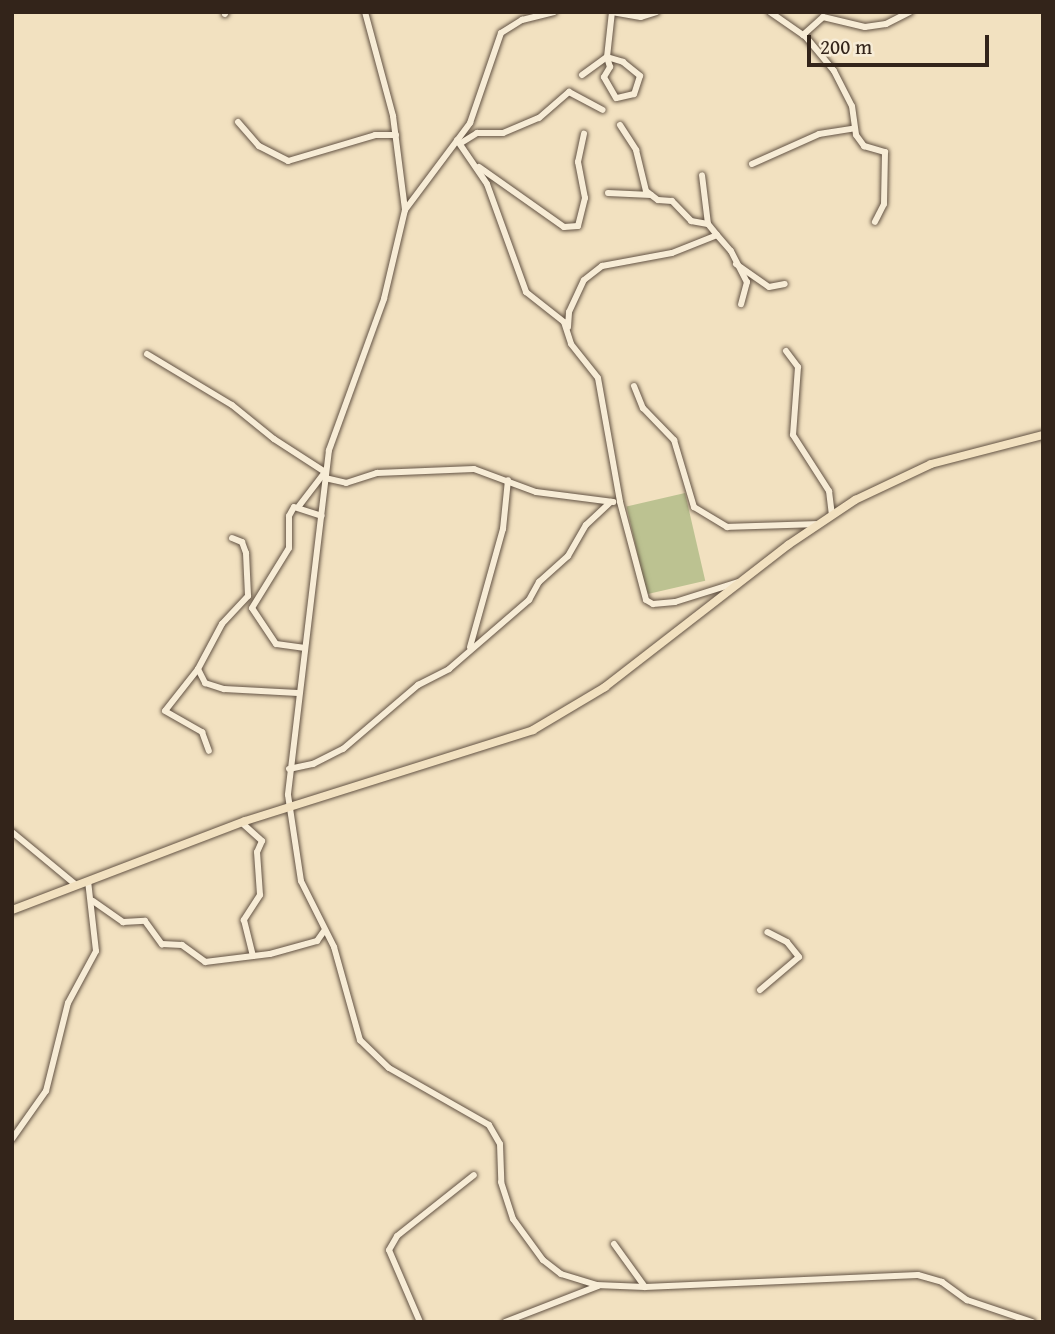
<!DOCTYPE html>
<html>
<head>
<meta charset="utf-8">
<style>
  body { margin:0 }
  #map { position:relative; width:1055px; height:1334px; overflow:hidden; background:#f2e1c0; font-family:"Gentium Book Plus",serif }
  div>[style] { position:absolute }
  [style*='--x'] { left:calc(var(--x)*1px); top:calc(var(--y)*1px); width:calc(var(--w)*1px); rotate:calc(var(--a)*1deg) }
  .green>* { inset:0; background:#bcc291; transform-origin:0 0 }
  .roads { filter:drop-shadow(0 0 2px #635344) drop-shadow(0 0 2px #635344) }
  .minor>* { height:6px; margin:-3px; padding:0 3px; transform-origin:3px; border-radius:3px; background:#f7ecd6 }
  .major>* { height:8px; margin:-4px; padding:0 4px; transform-origin:4px; border-radius:4px; background:#f2e1c0 }
  span { translate:-50% -50%; white-space:nowrap; text-align:center; line-height:1.15; -webkit-text-stroke:5px #f7ecd6; paint-order:stroke }
  .frame { position:absolute; inset:0; border:14px solid #33241a; pointer-events:none }
  .scale { position:absolute; left:807px; top:35px; width:182px; height:32px; box-sizing:border-box; border:4px solid #33241a; border-top:0; padding-left:9px; font-size:21px; line-height:24px; white-space:nowrap; color:#33241a; -webkit-text-stroke:5px #f7ecd6; paint-order:stroke }
</style>
</head>
<body>
<div id="map">
  <div class="green">
    <div style="left:685px;top:493px;width:90px;height:60px;rotate:77deg"></div>
  </div>
  <div class="roads">
    <div class="minor">
      <div style="--x:365;--y:12;--w:108;--a:74.9"></div>
      <div style="--x:393;--y:116;--w:95;--a:82.7"></div>
      <div style="--x:405;--y:210;--w:91;--a:103.3"></div>
      <div style="--x:384;--y:299;--w:161;--a:110"></div>
      <div style="--x:329;--y:450;--w:347;--a:96.8"></div>
      <div style="--x:288;--y:795;--w:87;--a:81.4"></div>
      <div style="--x:301;--y:881;--w:74;--a:63.4"></div>
      <div style="--x:334;--y:947;--w:97;--a:74.4"></div>
      <div style="--x:360;--y:1040;--w:40;--a:44"></div>
      <div style="--x:389;--y:1068;--w:115;--a:29.7"></div>
      <div style="--x:489;--y:1125;--w:22;--a:60"></div>
      <div style="--x:500;--y:1144;--w:38;--a:88"></div>
      <div style="--x:501;--y:1182;--w:39;--a:72"></div>
      <div style="--x:513;--y:1219;--w:51;--a:53.8"></div>
      <div style="--x:543;--y:1260;--w:23;--a:38"></div>
      <div style="--x:561;--y:1274;--w:37;--a:17"></div>
      <div style="--x:596;--y:1285;--w:49;--a:2.3"></div>
      <div style="--x:645;--y:1287;--w:273;--a:-2.5"></div>
      <div style="--x:918;--y:1275;--w:25;--a:16"></div>
      <div style="--x:942;--y:1282;--w:31;--a:36"></div>
      <div style="--x:967;--y:1300;--w:69;--a:18.7"></div>
      <div style="--x:612;--y:12;--w:29;--a:10"></div>
      <div style="--x:641;--y:17;--w:16;--a:-18"></div>
      <div style="--x:770;--y:12;--w:44;--a:34.8"></div>
      <div style="--x:806;--y:37;--w:44;--a:50.5"></div>
      <div style="--x:834;--y:71;--w:39;--a:63"></div>
      <div style="--x:852;--y:106;--w:29;--a:82"></div>
      <div style="--x:856;--y:135;--w:14;--a:54"></div>
      <div style="--x:864;--y:146;--w:22;--a:16"></div>
      <div style="--x:885;--y:152;--w:52;--a:91.1"></div>
      <div style="--x:884;--y:204;--w:20;--a:117"></div>
      <div style="--x:225;--y:14;--w:2;--a:-63"></div>
      <div style="--x:803;--y:35;--w:27;--a:-42"></div>
      <div style="--x:823;--y:17;--w:43;--a:13.4"></div>
      <div style="--x:865;--y:27;--w:21;--a:-8"></div>
      <div style="--x:886;--y:24;--w:27;--a:-27"></div>
      <div style="--x:582;--y:75;--w:31;--a:-36"></div>
      <div style="--x:607;--y:57;--w:17;--a:17"></div>
      <div style="--x:623;--y:62;--w:22;--a:39"></div>
      <div style="--x:640;--y:76;--w:19;--a:108"></div>
      <div style="--x:634;--y:94;--w:18;--a:167"></div>
      <div style="--x:616;--y:98;--w:24;--a:-120"></div>
      <div style="--x:604;--y:77;--w:12;--a:-59"></div>
      <div style="--x:610;--y:67;--w:10;--a:-107"></div>
      <div style="--x:607;--y:57;--w:45;--a:-83.7"></div>
      <div style="--x:238;--y:122;--w:32;--a:49"></div>
      <div style="--x:259;--y:146;--w:33;--a:27"></div>
      <div style="--x:288;--y:161;--w:91;--a:-16.6"></div>
      <div style="--x:375;--y:135;--w:21;--a:0"></div>
      <div style="--x:620;--y:125;--w:30;--a:57"></div>
      <div style="--x:636;--y:150;--w:42;--a:76.3"></div>
      <div style="--x:646;--y:191;--w:15;--a:37"></div>
      <div style="--x:658;--y:200;--w:14;--a:4"></div>
      <div style="--x:672;--y:201;--w:28;--a:46"></div>
      <div style="--x:691;--y:221;--w:17;--a:10"></div>
      <div style="--x:457;--y:140;--w:53;--a:55.7"></div>
      <div style="--x:487;--y:184;--w:115;--a:70.1"></div>
      <div style="--x:526;--y:292;--w:48;--a:38.3"></div>
      <div style="--x:564;--y:322;--w:23;--a:72"></div>
      <div style="--x:571;--y:344;--w:43;--a:51.5"></div>
      <div style="--x:598;--y:378;--w:126;--a:79.9"></div>
      <div style="--x:620;--y:502;--w:101;--a:75.1"></div>
      <div style="--x:646;--y:600;--w:8;--a:30"></div>
      <div style="--x:653;--y:604;--w:22;--a:-5"></div>
      <div style="--x:675;--y:602;--w:67;--a:-17.4"></div>
      <div style="--x:461;--y:143;--w:19;--a:-32"></div>
      <div style="--x:477;--y:133;--w:26;--a:0"></div>
      <div style="--x:503;--y:133;--w:39;--a:-23"></div>
      <div style="--x:539;--y:118;--w:40;--a:-41"></div>
      <div style="--x:569;--y:92;--w:38;--a:28"></div>
      <div style="--x:752;--y:164;--w:73;--a:-24.1"></div>
      <div style="--x:819;--y:134;--w:36;--a:-9"></div>
      <div style="--x:479;--y:167;--w:104;--a:35.2"></div>
      <div style="--x:564;--y:227;--w:14;--a:-4"></div>
      <div style="--x:578;--y:226;--w:29;--a:-76"></div>
      <div style="--x:585;--y:198;--w:37;--a:-101"></div>
      <div style="--x:578;--y:162;--w:29;--a:-78"></div>
      <div style="--x:608;--y:193;--w:43;--a:2.7"></div>
      <div style="--x:405;--y:210;--w:109;--a:-53.2"></div>
      <div style="--x:470;--y:123;--w:95;--a:-71"></div>
      <div style="--x:501;--y:33;--w:25;--a:-32"></div>
      <div style="--x:522;--y:20;--w:33;--a:-14"></div>
      <div style="--x:717;--y:235;--w:21;--a:49"></div>
      <div style="--x:731;--y:251;--w:35;--a:63"></div>
      <div style="--x:747;--y:282;--w:23;--a:105"></div>
      <div style="--x:736;--y:264;--w:40;--a:34.9"></div>
      <div style="--x:769;--y:287;--w:16;--a:-11"></div>
      <div style="--x:568;--y:327;--w:15;--a:-86"></div>
      <div style="--x:569;--y:312;--w:35;--a:-65"></div>
      <div style="--x:584;--y:280;--w:23;--a:-38"></div>
      <div style="--x:602;--y:266;--w:71;--a:-10.5"></div>
      <div style="--x:672;--y:253;--w:48;--a:-21.8"></div>
      <div style="--x:717;--y:235;--w:14;--a:-129"></div>
      <div style="--x:708;--y:224;--w:49;--a:-97"></div>
      <div style="--x:786;--y:351;--w:20;--a:53"></div>
      <div style="--x:798;--y:367;--w:68;--a:94.2"></div>
      <div style="--x:793;--y:435;--w:67;--a:57.3"></div>
      <div style="--x:829;--y:491;--w:24;--a:83"></div>
      <div style="--x:147;--y:354;--w:99;--a:31"></div>
      <div style="--x:232;--y:405;--w:54;--a:39"></div>
      <div style="--x:274;--y:439;--w:61;--a:32.9"></div>
      <div style="--x:325;--y:472;--w:43;--a:127.4"></div>
      <div style="--x:634;--y:386;--w:24;--a:68"></div>
      <div style="--x:643;--y:408;--w:45;--a:45.9"></div>
      <div style="--x:674;--y:440;--w:70;--a:73.4"></div>
      <div style="--x:694;--y:507;--w:39;--a:31"></div>
      <div style="--x:727;--y:527;--w:89;--a:-1.9"></div>
      <div style="--x:325;--y:478;--w:22;--a:13"></div>
      <div style="--x:346;--y:483;--w:33;--a:-18"></div>
      <div style="--x:377;--y:473;--w:97;--a:-2.4"></div>
      <div style="--x:474;--y:469;--w:66;--a:20.4"></div>
      <div style="--x:536;--y:492;--w:78;--a:7.4"></div>
      <div style="--x:232;--y:538;--w:11;--a:22"></div>
      <div style="--x:242;--y:542;--w:12;--a:70"></div>
      <div style="--x:246;--y:553;--w:43;--a:87.3"></div>
      <div style="--x:248;--y:596;--w:38;--a:133"></div>
      <div style="--x:222;--y:624;--w:51;--a:118.1"></div>
      <div style="--x:198;--y:669;--w:16;--a:63"></div>
      <div style="--x:205;--y:683;--w:20;--a:18"></div>
      <div style="--x:224;--y:689;--w:74;--a:3.1"></div>
      <div style="--x:470;--y:647;--w:123;--a:-74.4"></div>
      <div style="--x:503;--y:529;--w:49;--a:-84.2"></div>
      <div style="--x:305;--y:648;--w:29;--a:-172"></div>
      <div style="--x:276;--y:644;--w:43;--a:-123.7"></div>
      <div style="--x:252;--y:608;--w:70;--a:-58.3"></div>
      <div style="--x:289;--y:548;--w:32;--a:-90"></div>
      <div style="--x:289;--y:516;--w:10;--a:-61"></div>
      <div style="--x:294;--y:507;--w:29;--a:18"></div>
      <div style="--x:198;--y:669;--w:53;--a:128.2"></div>
      <div style="--x:165;--y:711;--w:43;--a:29.6"></div>
      <div style="--x:202;--y:732;--w:20;--a:70"></div>
      <div style="--x:289;--y:769;--w:25;--a:-12"></div>
      <div style="--x:313;--y:764;--w:34;--a:-27"></div>
      <div style="--x:343;--y:749;--w:99;--a:-40.5"></div>
      <div style="--x:418;--y:685;--w:35;--a:-27"></div>
      <div style="--x:449;--y:669;--w:106;--a:-40.8"></div>
      <div style="--x:529;--y:600;--w:21;--a:-61"></div>
      <div style="--x:539;--y:582;--w:39;--a:-42"></div>
      <div style="--x:568;--y:556;--w:36;--a:-60"></div>
      <div style="--x:586;--y:525;--w:34;--a:-43"></div>
      <div style="--x:242;--y:823;--w:27;--a:42"></div>
      <div style="--x:262;--y:841;--w:12;--a:114"></div>
      <div style="--x:257;--y:852;--w:43;--a:86"></div>
      <div style="--x:260;--y:895;--w:30;--a:123"></div>
      <div style="--x:244;--y:920;--w:37;--a:76"></div>
      <div style="--x:12;--y:832;--w:83;--a:39.6"></div>
      <div style="--x:93;--y:901;--w:37;--a:35"></div>
      <div style="--x:123;--y:922;--w:22;--a:-3"></div>
      <div style="--x:145;--y:921;--w:29;--a:54"></div>
      <div style="--x:162;--y:944;--w:20;--a:3"></div>
      <div style="--x:182;--y:945;--w:29;--a:36"></div>
      <div style="--x:205;--y:962;--w:65;--a:-7"></div>
      <div style="--x:270;--y:954;--w:49;--a:-15.5"></div>
      <div style="--x:317;--y:941;--w:12;--a:-55"></div>
      <div style="--x:760;--y:990;--w:51;--a:-40.2"></div>
      <div style="--x:799;--y:957;--w:19;--a:-129"></div>
      <div style="--x:787;--y:942;--w:22;--a:-153"></div>
      <div style="--x:12;--y:1139;--w:59;--a:-54.7"></div>
      <div style="--x:46;--y:1091;--w:91;--a:-76"></div>
      <div style="--x:68;--y:1003;--w:59;--a:-61.7"></div>
      <div style="--x:96;--y:951;--w:70;--a:-96.5"></div>
      <div style="--x:614;--y:1244;--w:53;--a:54.2"></div>
      <div style="--x:420;--y:1322;--w:78;--a:-113.3"></div>
      <div style="--x:389;--y:1250;--w:16;--a:-60"></div>
      <div style="--x:397;--y:1236;--w:98;--a:-38.4"></div>
      <div style="--x:505;--y:1322;--w:100;--a:-21.2"></div>
    </div>
    <div class="major">
      <div style="--x:12;--y:910;--w:249;--a:-20.9"></div>
      <div style="--x:245;--y:821;--w:302;--a:-17.5"></div>
      <div style="--x:533;--y:730;--w:84;--a:-30.8"></div>
      <div style="--x:605;--y:687;--w:232;--a:-37.8"></div>
      <div style="--x:788;--y:545;--w:81;--a:-33.9"></div>
      <div style="--x:855;--y:500;--w:84;--a:-25.3"></div>
      <div style="--x:931;--y:464;--w:116;--a:-14.5"></div>
    </div>
  </div>
  <div class="frame"></div>
  <div class="scale">200 m</div>
</div>
</body>
</html>
